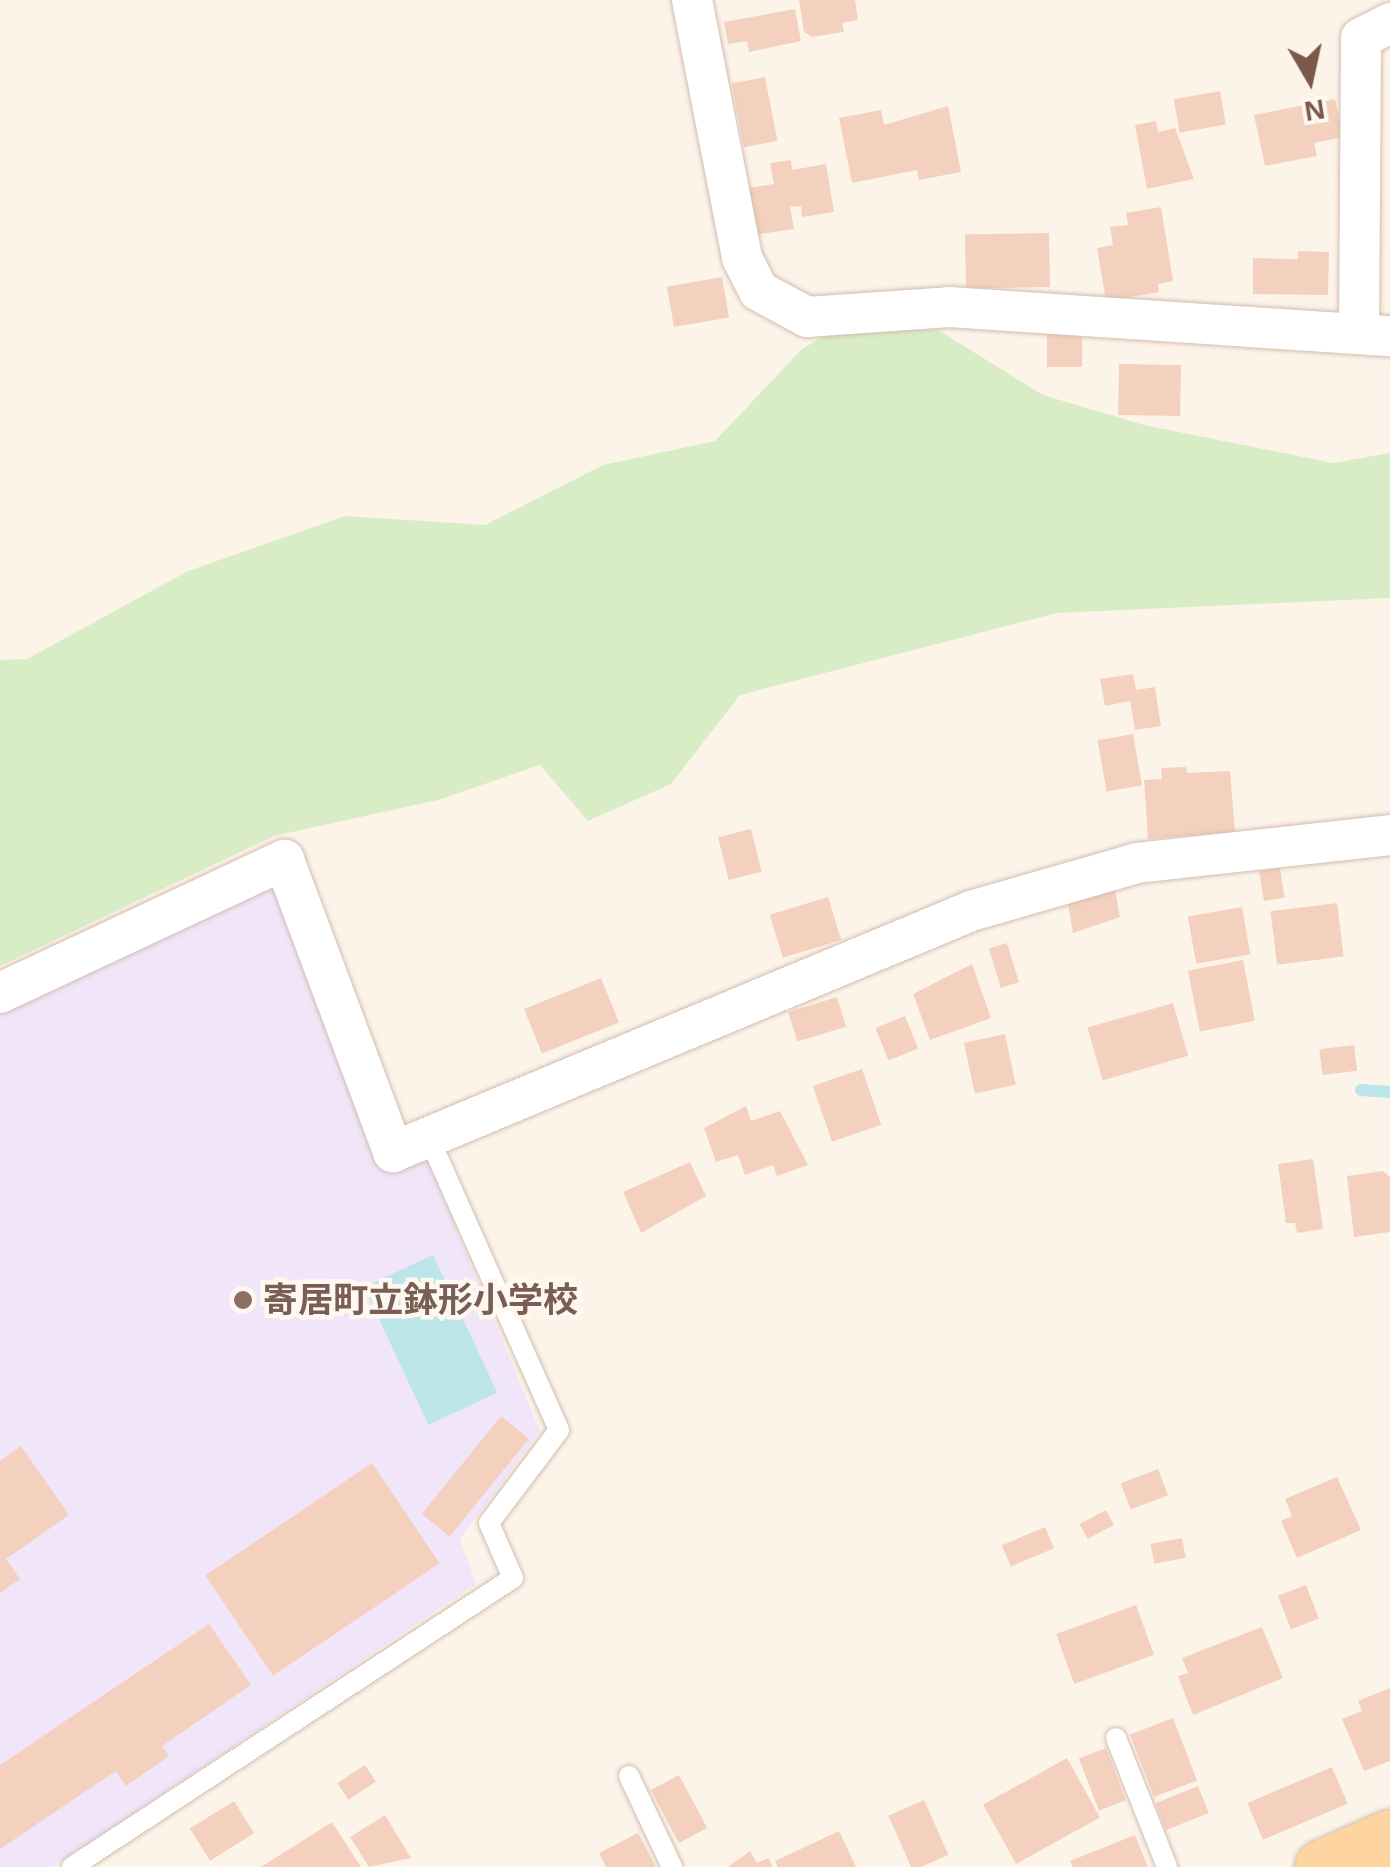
<!DOCTYPE html>
<html>
<head>
<meta charset="utf-8">
<style>
  body { margin:0 }
  #map { position:relative; width:1390px; height:1867px; overflow:hidden; background:#fdf4e9; font-family:Arial,"Noto Sans JP",sans-serif }
  div>[style] { position:absolute }
  [style*='--x'] { left:calc(var(--x)*1px); top:calc(var(--y)*1px); width:calc(var(--w)*1px); rotate:calc(var(--a)*1deg) }
  .education>* { inset:0; background:#f1e5fa }
  .green>* { inset:0; background:#d8edc6 }
  .water>* { inset:0; background:#bce5e9; transform-origin:0 0 }
  .stream>* { height:12px; margin:-6px; padding:0 6px; transform-origin:6px; border-radius:6px; background:#bce5e9 }
  .building>* { inset:0; background:#f4d1bf; transform-origin:0 0 }
  .roads { filter:drop-shadow(0 0 2px #d3bdb0) drop-shadow(0 0 2px #d3bdb0) }
  .lane>* { height:20px; margin:-10px; padding:0 10px; transform-origin:10px; border-radius:10px; background:#fff }
  .street>* { height:40px; margin:-20px; padding:0 20px; transform-origin:20px; border-radius:20px; background:#fff }
  .primary>* { height:55px; margin:-27.5px; padding:0 27.5px; transform-origin:27.5px; border-radius:27.5px; background:#fed4a0 }
  .dots>* { width:28px; height:28px; translate:-50% -50%; box-sizing:border-box; border:5px solid #fff8f0; border-radius:50% }
  span { translate:-50% -50%; white-space:nowrap; text-align:center; line-height:1.15; -webkit-text-stroke:9px #fff8f0; paint-order:stroke }
  .education-label { font-size:35px; color:#785e54; font-weight:700 }
  .left { translate:0 -50%; text-align:left }
  .north { position:absolute; left:1260px; top:30px; width:100px; height:100px; -webkit-text-stroke:8px #fff8f0; paint-order:stroke; rotate:171deg; font-size:28px; font-weight:700; line-height:40px; text-align:center; color:#7a584a }
  .north::after { content:''; display:block; margin:auto; width:35px; height:45px; background:#7a584a; clip-path:polygon(50% 0,100% 100%,50% 72%,0 100%) }
</style>
</head>
<body>
<div id="map">
  <div class="education">
    <div style="clip-path:polygon(257px 886px,279px 894px,388px 1169px,426px 1156px,540px 1431px,460px 1539px,476px 1584px,53px 1867px,0 1867px,0 1012px)"></div>
  </div>
  <div class="green">
    <div style="clip-path:polygon(836px 329px,938px 330px,1043px 395px,1144px 425px,1333px 463px,1390px 453px,1390px 598px,1057px 613px,740px 695px,671px 784px,588px 821px,540px 765px,438px 800px,274px 836px,0 966px,0 660px,27px 659px,188px 571px,345px 516px,485px 525px,603px 465px,715px 441px,802px 349px)"></div>
  </div>
  <div class="water">
    <div style="left:433px;top:1255px;width:152px;height:76px;rotate:65deg"></div>
  </div>
  <div class="stream">
    <div style="--x:1361;--y:1090;--w:29;--a:4"></div>
  </div>
  <div class="building">
    <div style="clip-path:polygon(799px 0,855px 0,858px 20px,842px 23px,844px 32px,812px 37px,804px 32px)"></div>
    <div style="clip-path:polygon(795px 9px,801px 41px,749px 52px,747px 41px,728px 44px,724px 22px)"></div>
    <div style="left:765px;top:77px;width:65px;height:34px;rotate:79deg"></div>
    <div style="left:1220px;top:91px;width:34px;height:47px;rotate:80deg"></div>
    <div style="clip-path:polygon(1335px 99px,1343px 137px,1314px 143px,1317px 156px,1265px 166px,1254px 115px)"></div>
    <div style="clip-path:polygon(948px 106px,961px 172px,919px 180px,917px 170px,852px 183px,839px 118px,881px 110px,884px 125px)"></div>
    <div style="clip-path:polygon(1156px 121px,1158px 132px,1175px 128px,1194px 179px,1147px 189px,1135px 125px)"></div>
    <div style="clip-path:polygon(791px 160px,792px 170px,826px 164px,834px 212px,802px 217px,801px 206px,790px 207px,794px 229px,754px 235px,747px 188px,774px 184px,770px 163px)"></div>
    <div style="clip-path:polygon(1161px 207px,1173px 281px,1158px 284px,1159px 292px,1106px 301px,1097px 248px,1113px 245px,1110px 227px,1128px 225px,1126px 213px)"></div>
    <div style="left:1049px;top:233px;width:54px;height:84px;rotate:89deg"></div>
    <div style="clip-path:polygon(1298px 251px,1329px 252px,1328px 295px,1253px 294px,1253px 258px,1298px 259px)"></div>
    <div style="left:722px;top:277px;width:41px;height:56px;rotate:80deg"></div>
    <div style="left:1047px;top:332px;width:35px;height:35px"></div>
    <div style="left:1119px;top:364px;width:62px;height:51px;rotate:1deg"></div>
    <div style="clip-path:polygon(1133px 674px,1136px 690px,1155px 687px,1161px 726px,1135px 730px,1130px 701px,1105px 706px,1100px 679px)"></div>
    <div style="left:1133px;top:734px;width:52px;height:36px;rotate:80deg"></div>
    <div style="clip-path:polygon(1186px 767px,1187px 773px,1230px 771px,1235px 832px,1148px 839px,1144px 780px,1162px 779px,1161px 768px)"></div>
    <div style="left:751px;top:829px;width:44px;height:34px;rotate:76deg"></div>
    <div style="left:1280px;top:868px;width:30px;height:21px;rotate:81deg"></div>
    <div style="clip-path:polygon(1115px 889px,1120px 917px,1073px 933px,1068px 904px)"></div>
    <div style="left:828px;top:897px;width:45px;height:61px;rotate:73deg"></div>
    <div style="left:1337px;top:903px;width:54px;height:67px;rotate:83deg"></div>
    <div style="left:1242px;top:907px;width:48px;height:55px;rotate:80deg"></div>
    <div style="left:1007px;top:943px;width:41px;height:19px;rotate:73deg"></div>
    <div style="left:1243px;top:960px;width:62px;height:56px;rotate:79deg"></div>
    <div style="clip-path:polygon(972px 964px,991px 1018px,930px 1040px,913px 994px)"></div>
    <div style="left:601px;top:978px;width:48px;height:83px;rotate:68deg"></div>
    <div style="left:837px;top:997px;width:31px;height:51px;rotate:73deg"></div>
    <div style="left:1173px;top:1003px;width:55px;height:89px;rotate:74deg"></div>
    <div style="left:905px;top:1016px;width:35px;height:32px;rotate:68deg"></div>
    <div style="left:1005px;top:1034px;width:52px;height:42px;rotate:78deg"></div>
    <div style="left:1354px;top:1045px;width:26px;height:35px;rotate:83deg"></div>
    <div style="left:862px;top:1069px;width:59px;height:52px;rotate:71deg"></div>
    <div style="clip-path:polygon(746px 1106px,751px 1121px,780px 1111px,808px 1165px,777px 1176px,773px 1165px,745px 1175px,738px 1155px,716px 1162px,704px 1128px)"></div>
    <div style="clip-path:polygon(1313px 1159px,1323px 1229px,1297px 1233px,1295px 1223px,1286px 1223px,1278px 1164px)"></div>
    <div style="clip-path:polygon(690px 1162px,706px 1196px,641px 1233px,623px 1192px)"></div>
    <div style="clip-path:polygon(1383px 1171px,1390px 1177px,1390px 1232px,1354px 1237px,1347px 1176px)"></div>
    <div style="left:501px;top:1416px;width:36px;height:126px;rotate:39deg"></div>
    <div style="clip-path:polygon(21px 1446px,69px 1515px,6px 1559px,20px 1579px,0 1593px,0 1461px)"></div>
    <div style="left:372px;top:1463px;width:121px;height:201px;rotate:56deg"></div>
    <div style="left:1158px;top:1469px;width:28px;height:40px;rotate:69deg"></div>
    <div style="clip-path:polygon(1337px 1477px,1361px 1530px,1297px 1558px,1281px 1521px,1292px 1516px,1285px 1499px)"></div>
    <div style="left:1106px;top:1510px;width:17px;height:30px;rotate:62deg"></div>
    <div style="left:1045px;top:1527px;width:23px;height:47px;rotate:67deg"></div>
    <div style="left:1182px;top:1538px;width:20px;height:32px;rotate:79deg"></div>
    <div style="left:1306px;top:1585px;width:36px;height:30px;rotate:69deg"></div>
    <div style="left:1136px;top:1605px;width:53px;height:85px;rotate:70deg"></div>
    <div style="clip-path:polygon(209px 1624px,251px 1685px,162px 1746px,169px 1756px,126px 1786px,116px 1771px,0 1849px,0 1765px)"></div>
    <div style="clip-path:polygon(1262px 1627px,1283px 1678px,1193px 1715px,1178px 1676px,1188px 1673px,1182px 1658px)"></div>
    <div style="clip-path:polygon(1390px 1688px,1390px 1761px,1364px 1771px,1342px 1719px,1362px 1711px,1358px 1701px)"></div>
    <div style="left:1173px;top:1718px;width:67px;height:46px;rotate:69deg"></div>
    <div style="left:1106px;top:1748px;width:56px;height:29px;rotate:69deg"></div>
    <div style="left:1067px;top:1758px;width:68px;height:96px;rotate:61deg"></div>
    <div style="left:365px;top:1765px;width:20px;height:33px;rotate:57deg"></div>
    <div style="left:1332px;top:1767px;width:40px;height:92px;rotate:67deg"></div>
    <div style="left:679px;top:1775px;width:60px;height:32px;rotate:62deg"></div>
    <div style="left:1198px;top:1786px;width:29px;height:46px;rotate:68deg"></div>
    <div style="left:924px;top:1800px;width:60px;height:39px;rotate:66deg"></div>
    <div style="left:234px;top:1801px;width:38px;height:52px;rotate:58deg"></div>
    <div style="clip-path:polygon(385px 1815px,411px 1858px,369px 1867px,350px 1837px)"></div>
    <div style="clip-path:polygon(332px 1822px,361px 1867px,261px 1867px)"></div>
    <div style="clip-path:polygon(839px 1831px,856px 1867px,778px 1867px,775px 1861px)"></div>
    <div style="clip-path:polygon(638px 1833px,656px 1867px,606px 1867px,599px 1853px)"></div>
    <div style="clip-path:polygon(1135px 1835px,1148px 1867px,1073px 1867px,1070px 1861px)"></div>
    <div style="clip-path:polygon(750px 1851px,757px 1863px,768px 1858px,773px 1867px,728px 1867px)"></div>
  </div>
  <div class="roads">
    <div class="lane">
      <div style="--x:1116;--y:1738;--w:139;--a:68.4"></div>
      <div style="--x:629;--y:1776;--w:101;--a:64.7"></div>
      <div style="--x:72;--y:1867;--w:527;--a:-33.24"></div>
      <div style="--x:513;--y:1578;--w:60;--a:-113.6"></div>
      <div style="--x:489;--y:1523;--w:116;--a:-53"></div>
      <div style="--x:559;--y:1430;--w:317;--a:-114"></div>
    </div>
    <div class="street">
      <div style="--x:692;--y:0;--w:263;--a:79"></div>
      <div style="--x:742;--y:258;--w:37;--a:63"></div>
      <div style="--x:759;--y:291;--w:55;--a:28.4"></div>
      <div style="--x:807;--y:317;--w:142;--a:-4"></div>
      <div style="--x:949;--y:307;--w:442;--a:3.8"></div>
      <div style="--x:1359;--y:333;--w:295;--a:-89.6"></div>
      <div style="--x:1361;--y:38;--w:33;--a:-27"></div>
      <div style="--x:0;--y:993;--w:314;--a:-25.1"></div>
      <div style="--x:284;--y:860;--w:312;--a:69.5"></div>
      <div style="--x:393;--y:1152;--w:626;--a:-22.63"></div>
      <div style="--x:971;--y:911;--w:173;--a:-16.1"></div>
      <div style="--x:1137;--y:863;--w:255;--a:-6.3"></div>
    </div>
    <div class="primary">
      <div style="--x:1322;--y:1867;--w:74;--a:-23.8"></div>
    </div>
  </div>
  <div class="dots">
    <div style="left:243px;top:1300px;background:#8d6e63"></div>
  </div>
  <div class="education-label">
    <span class="left" style="left:263px;top:1300px">寄居町立鉢形小学校</span>
  </div>
  <div class="north">N</div>
</div>
</body>
</html>
